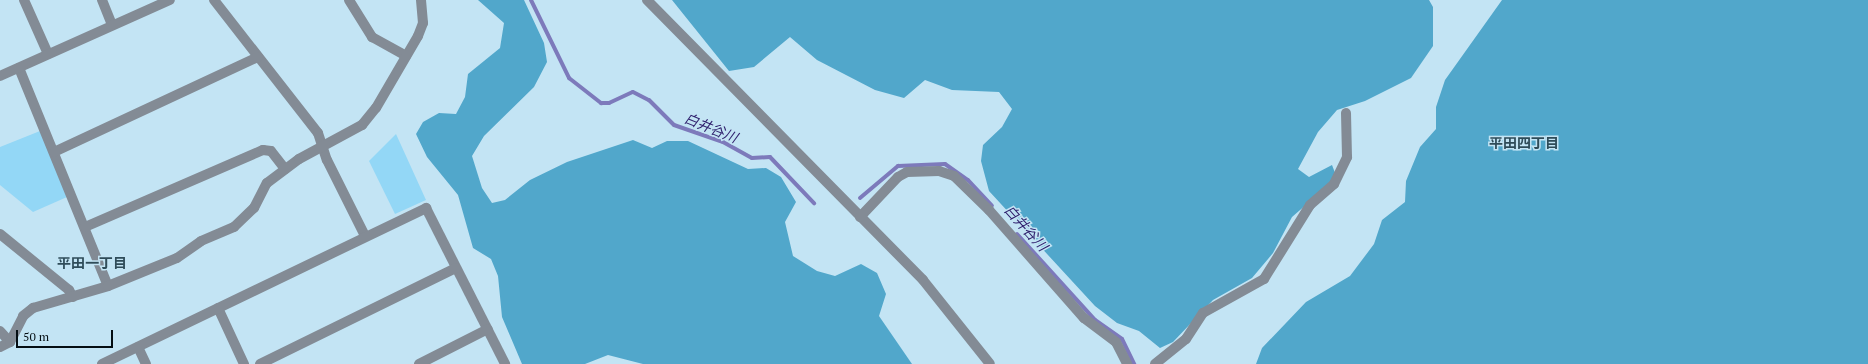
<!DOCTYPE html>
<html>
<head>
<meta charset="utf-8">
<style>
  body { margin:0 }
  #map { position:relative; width:1868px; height:364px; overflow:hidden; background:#c3e4f4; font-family:"PT Serif","Noto Sans JP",serif }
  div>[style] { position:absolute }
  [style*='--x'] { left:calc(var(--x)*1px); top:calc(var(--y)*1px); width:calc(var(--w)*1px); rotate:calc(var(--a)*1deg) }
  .green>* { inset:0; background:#93d7f6 }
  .forest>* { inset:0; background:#51a7cb }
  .stream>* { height:4px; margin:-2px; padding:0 2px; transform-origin:2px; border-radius:2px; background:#7d7abb }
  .minor>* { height:10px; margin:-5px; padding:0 5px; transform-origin:5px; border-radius:5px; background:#838b95 }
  span { translate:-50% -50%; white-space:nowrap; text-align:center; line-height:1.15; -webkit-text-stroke:3px #c3e4f4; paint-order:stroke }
  .water-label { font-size:14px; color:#2d1d6b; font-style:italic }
  .neighbourhood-label { font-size:14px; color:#2f4c59; font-weight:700 }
  .scale { position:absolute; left:16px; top:330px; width:97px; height:18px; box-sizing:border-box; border:2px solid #040e13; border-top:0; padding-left:5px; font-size:12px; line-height:14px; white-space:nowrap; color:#040e13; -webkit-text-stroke:3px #c3e4f4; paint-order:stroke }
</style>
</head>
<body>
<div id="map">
  <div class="green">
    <div style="clip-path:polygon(40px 131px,67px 197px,33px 212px,0 185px,0 147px)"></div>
    <div style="clip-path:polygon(396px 134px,426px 200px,395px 214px,369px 161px)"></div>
  </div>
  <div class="forest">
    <div style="clip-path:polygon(478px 0,524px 0,544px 43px,547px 62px,534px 87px,484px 136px,472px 156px,482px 188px,492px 203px,505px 200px,530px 180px,567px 162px,633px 140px,652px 148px,667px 141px,688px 141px,748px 169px,766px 168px,781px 177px,796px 202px,785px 222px,793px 256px,817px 271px,835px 276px,861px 264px,877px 273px,886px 294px,879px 316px,912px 364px,643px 364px,608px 355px,585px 364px,522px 364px,502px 317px,498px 276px,491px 259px,473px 248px,458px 195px,427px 157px,416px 134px,423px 122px,439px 113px,456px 114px,465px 97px,468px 74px,500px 48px,504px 23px)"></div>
    <div style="clip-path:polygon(672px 0,1429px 0,1433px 7px,1433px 46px,1411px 78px,1365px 101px,1337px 110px,1318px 132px,1298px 169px,1309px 177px,1332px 165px,1337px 178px,1292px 217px,1273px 253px,1252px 278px,1213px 300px,1173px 342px,1160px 348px,1139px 331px,1117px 323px,1095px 306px,989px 191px,981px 161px,983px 145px,1002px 127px,1012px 109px,999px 92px,952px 90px,925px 80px,904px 98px,875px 90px,817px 60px,790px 37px,754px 67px,729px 71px)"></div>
    <div style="clip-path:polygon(1502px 0,1868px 0,1868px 364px,1256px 364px,1262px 348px,1306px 302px,1350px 276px,1374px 244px,1382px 220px,1405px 202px,1406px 181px,1420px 147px,1436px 129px,1436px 107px,1445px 80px)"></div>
  </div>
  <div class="stream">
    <div style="--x:531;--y:0;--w:87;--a:64"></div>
    <div style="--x:569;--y:78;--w:41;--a:38"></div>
    <div style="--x:601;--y:103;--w:8;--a:0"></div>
    <div style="--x:609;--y:103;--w:26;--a:-25"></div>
    <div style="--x:633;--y:92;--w:18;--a:27"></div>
    <div style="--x:649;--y:100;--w:35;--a:45"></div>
    <div style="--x:674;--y:125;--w:52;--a:19.1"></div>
    <div style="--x:723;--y:142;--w:33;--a:29"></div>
    <div style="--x:752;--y:158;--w:18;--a:-3"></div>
    <div style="--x:770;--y:157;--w:64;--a:46.3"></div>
    <div style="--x:860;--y:198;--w:50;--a:-40.1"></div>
    <div style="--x:898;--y:166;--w:47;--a:-2.4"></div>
    <div style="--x:945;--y:164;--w:28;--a:35"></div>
    <div style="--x:968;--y:180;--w:35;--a:47"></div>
    <div style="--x:1017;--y:234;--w:116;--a:47.8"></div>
    <div style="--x:1095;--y:320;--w:33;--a:35"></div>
    <div style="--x:1122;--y:339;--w:28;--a:64"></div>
  </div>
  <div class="minor">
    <div style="--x:24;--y:0;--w:59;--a:66"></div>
    <div style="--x:102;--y:0;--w:27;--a:68"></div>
    <div style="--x:214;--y:0;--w:169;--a:52"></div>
    <div style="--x:318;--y:133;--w:28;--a:72"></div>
    <div style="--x:327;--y:160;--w:85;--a:63.4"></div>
    <div style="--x:349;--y:0;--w:44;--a:58.1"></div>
    <div style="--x:372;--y:37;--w:39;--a:29"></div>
    <div style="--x:647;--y:0;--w:393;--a:45.4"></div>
    <div style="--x:923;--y:280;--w:107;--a:51.4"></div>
    <div style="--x:19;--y:68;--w:235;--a:67.8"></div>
    <div style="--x:0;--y:76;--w:186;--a:-24.1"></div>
    <div style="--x:54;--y:152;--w:225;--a:-25"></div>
    <div style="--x:860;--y:217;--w:55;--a:-46.5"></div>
    <div style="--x:898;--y:177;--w:10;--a:-29"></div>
    <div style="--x:907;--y:172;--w:32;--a:-2"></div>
    <div style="--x:939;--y:171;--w:16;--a:18"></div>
    <div style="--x:954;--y:176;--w:49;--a:44.2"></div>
    <div style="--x:989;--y:210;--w:144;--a:48.7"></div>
    <div style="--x:1084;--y:318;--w:40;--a:37"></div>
    <div style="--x:1116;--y:342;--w:25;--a:63"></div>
    <div style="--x:85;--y:227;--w:194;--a:-23.4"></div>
    <div style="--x:263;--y:150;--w:8;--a:7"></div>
    <div style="--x:271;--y:151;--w:23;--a:52"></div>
    <div style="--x:0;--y:234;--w:89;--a:39.1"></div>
    <div style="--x:69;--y:290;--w:8;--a:60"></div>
    <div style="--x:218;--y:308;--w:62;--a:65.1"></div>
    <div style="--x:0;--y:331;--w:15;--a:48"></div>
    <div style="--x:0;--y:347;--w:11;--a:-27"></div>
    <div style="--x:10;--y:342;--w:29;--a:-63"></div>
    <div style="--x:23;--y:316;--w:13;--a:-39"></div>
    <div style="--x:33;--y:308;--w:78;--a:-16.3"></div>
    <div style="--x:108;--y:286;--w:74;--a:-22.1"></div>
    <div style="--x:177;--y:258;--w:29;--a:-35"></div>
    <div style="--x:201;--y:241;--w:36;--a:-23"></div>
    <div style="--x:234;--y:227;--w:28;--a:-44"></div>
    <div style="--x:254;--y:208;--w:28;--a:-63"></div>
    <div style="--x:267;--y:183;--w:40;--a:-37"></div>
    <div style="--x:299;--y:159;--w:72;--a:-28.4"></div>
    <div style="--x:362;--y:125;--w:22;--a:-51"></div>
    <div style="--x:376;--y:108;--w:83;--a:-59.7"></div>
    <div style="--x:418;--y:36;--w:14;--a:-69"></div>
    <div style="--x:423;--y:23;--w:23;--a:-95"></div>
    <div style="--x:138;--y:347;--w:19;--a:65"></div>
    <div style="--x:102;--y:364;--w:360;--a:-25.7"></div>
    <div style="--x:426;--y:208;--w:175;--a:63.1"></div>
    <div style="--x:260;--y:364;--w:218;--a:-26.1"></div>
    <div style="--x:419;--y:364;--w:77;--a:-26.9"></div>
    <div style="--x:1155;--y:364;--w:40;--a:-39"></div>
    <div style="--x:1186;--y:339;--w:31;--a:-57"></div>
    <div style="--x:1203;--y:313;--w:70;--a:-29.1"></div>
    <div style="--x:1264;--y:279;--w:87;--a:-58.1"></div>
    <div style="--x:1310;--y:205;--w:32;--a:-41"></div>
    <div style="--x:1334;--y:184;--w:30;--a:-64"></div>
    <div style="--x:1347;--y:157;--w:44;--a:-91.3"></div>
  </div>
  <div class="water-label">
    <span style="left:711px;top:128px;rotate:22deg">白井谷川</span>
    <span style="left:1026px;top:228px;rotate:48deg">白井谷川</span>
  </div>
  <div class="neighbourhood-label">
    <span style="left:1524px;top:143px">平田四丁目</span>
    <span style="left:92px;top:263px">平田一丁目</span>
  </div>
  <div class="scale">50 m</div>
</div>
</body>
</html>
